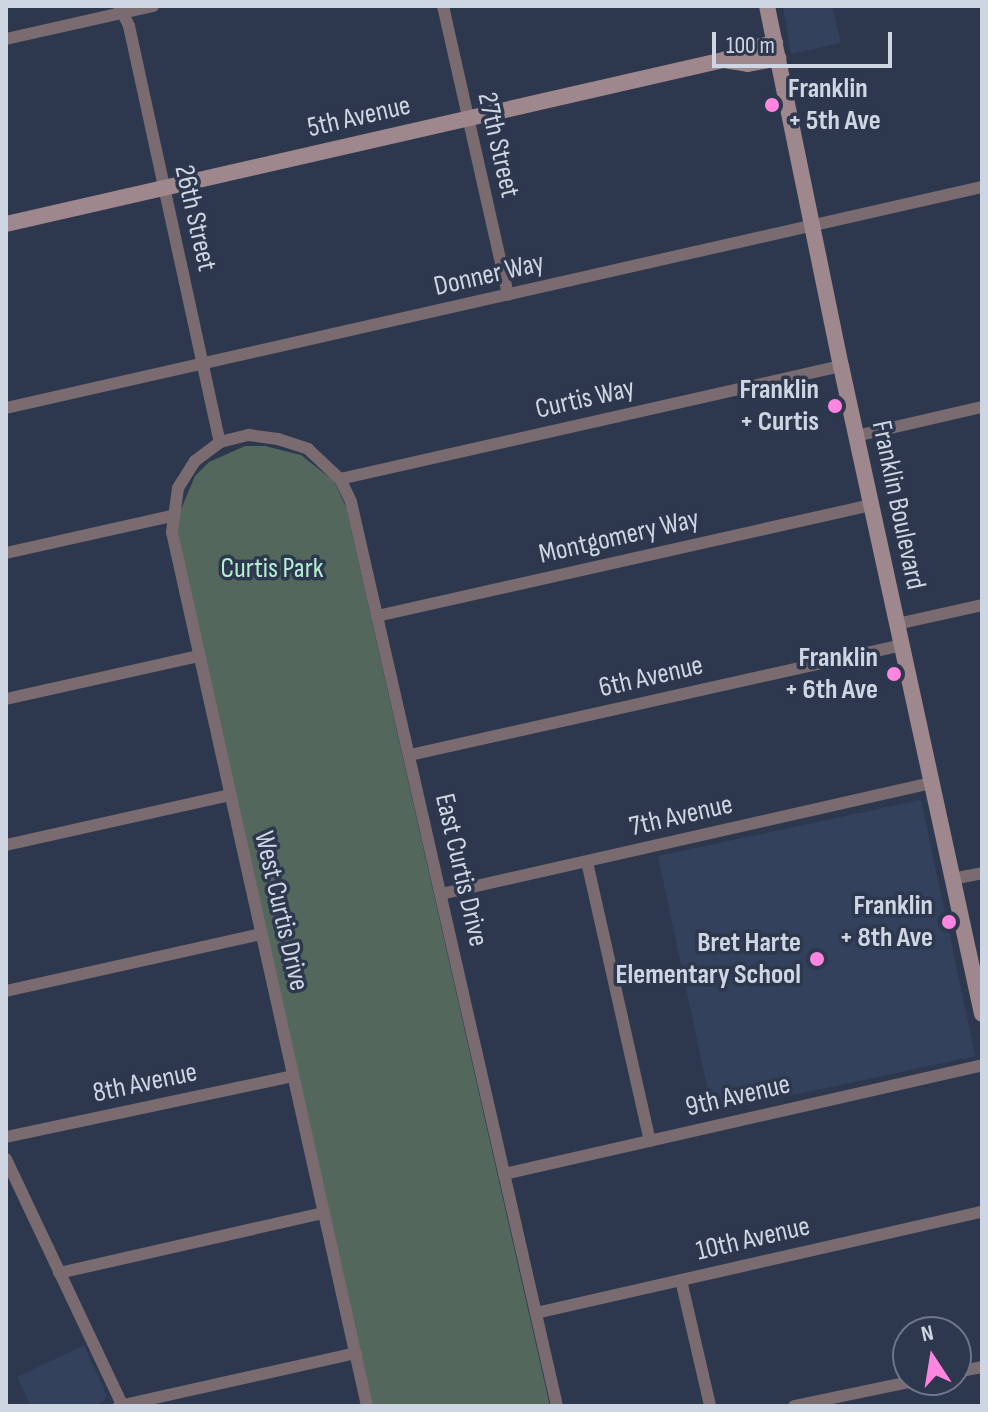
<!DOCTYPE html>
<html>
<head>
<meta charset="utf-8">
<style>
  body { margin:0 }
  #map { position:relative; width:988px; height:1412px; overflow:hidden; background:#2d374d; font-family:"Sofia Sans Condensed",sans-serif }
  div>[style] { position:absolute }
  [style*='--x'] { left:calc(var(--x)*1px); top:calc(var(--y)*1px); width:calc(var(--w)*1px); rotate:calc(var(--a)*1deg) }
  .built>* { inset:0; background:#33415c; transform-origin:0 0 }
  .green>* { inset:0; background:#53675d }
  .street>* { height:12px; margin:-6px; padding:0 6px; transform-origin:6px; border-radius:6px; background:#796b6f }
  .secondary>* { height:16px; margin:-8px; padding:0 8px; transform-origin:8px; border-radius:8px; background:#9e888d }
  .dots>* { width:22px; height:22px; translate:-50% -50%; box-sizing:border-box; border:4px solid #2d374d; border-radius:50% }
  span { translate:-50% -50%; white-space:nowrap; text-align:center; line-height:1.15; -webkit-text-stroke:7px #2d374d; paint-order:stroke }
  .poi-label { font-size:28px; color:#ced6e3; font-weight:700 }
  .left { translate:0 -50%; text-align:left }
  .right { translate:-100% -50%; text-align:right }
  .street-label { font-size:28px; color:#ced6e3 }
  .park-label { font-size:28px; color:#b5efd3 }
  .frame { position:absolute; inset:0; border:8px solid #ced6e3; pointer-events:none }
  .north { position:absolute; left:892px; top:1316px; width:80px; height:80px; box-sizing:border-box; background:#2d374d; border:2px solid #6d7789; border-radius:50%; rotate:348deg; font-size:22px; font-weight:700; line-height:32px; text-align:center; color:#ced6e3 }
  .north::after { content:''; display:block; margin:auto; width:28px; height:36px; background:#ff85df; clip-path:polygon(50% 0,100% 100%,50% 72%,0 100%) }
  .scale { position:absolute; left:712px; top:32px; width:180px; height:36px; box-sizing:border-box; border:4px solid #ced6e3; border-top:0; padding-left:10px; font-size:24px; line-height:28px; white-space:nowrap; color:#ced6e3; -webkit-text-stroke:6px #2d374d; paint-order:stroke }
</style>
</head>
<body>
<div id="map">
  <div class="built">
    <div style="clip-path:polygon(783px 6px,832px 6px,841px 43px,791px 54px)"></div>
    <div style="left:921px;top:800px;width:262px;height:269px;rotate:78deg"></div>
    <div style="clip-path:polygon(84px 1345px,106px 1394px,105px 1400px,95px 1406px,31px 1406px,17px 1377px)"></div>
  </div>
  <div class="green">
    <div style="clip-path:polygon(245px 446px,265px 446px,301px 455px,334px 481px,346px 507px,550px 1406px,372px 1406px,177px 543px,176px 521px,195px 476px,209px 462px)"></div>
  </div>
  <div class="street">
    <div style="--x:119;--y:6;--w:22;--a:63"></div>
    <div style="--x:129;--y:26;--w:426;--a:77.7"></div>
    <div style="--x:443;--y:6;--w:296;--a:77.3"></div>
    <div style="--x:6;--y:39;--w:151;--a:-12.7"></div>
    <div style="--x:6;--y:408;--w:1001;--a:-12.76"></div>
    <div style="--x:856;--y:436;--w:129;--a:-13"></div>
    <div style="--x:340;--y:479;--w:514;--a:-12.71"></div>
    <div style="--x:6;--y:553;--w:169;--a:-12.6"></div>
    <div style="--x:377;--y:616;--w:506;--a:-12.66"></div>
    <div style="--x:897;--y:624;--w:87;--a:-12.6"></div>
    <div style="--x:6;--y:699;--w:198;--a:-12.6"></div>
    <div style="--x:410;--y:755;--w:504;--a:-12.6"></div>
    <div style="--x:6;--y:845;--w:230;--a:-12.6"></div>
    <div style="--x:587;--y:862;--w:286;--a:77.3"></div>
    <div style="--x:952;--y:879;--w:31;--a:-11"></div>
    <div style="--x:441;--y:894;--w:502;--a:-12.76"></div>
    <div style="--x:6;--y:991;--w:262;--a:-12.6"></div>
    <div style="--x:6;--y:1137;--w:293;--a:-12"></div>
    <div style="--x:6;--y:1159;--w:273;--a:64.7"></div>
    <div style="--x:504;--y:1174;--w:490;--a:-12.8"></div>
    <div style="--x:59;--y:1273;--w:272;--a:-12.8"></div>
    <div style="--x:681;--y:1280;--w:129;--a:77"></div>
    <div style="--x:536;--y:1313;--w:457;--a:-12.8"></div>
    <div style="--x:956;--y:1372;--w:26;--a:-11"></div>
    <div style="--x:119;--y:1406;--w:243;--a:-12.6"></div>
    <div style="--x:367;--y:1406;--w:895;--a:-102.58"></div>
    <div style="--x:172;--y:532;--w:44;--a:-82.2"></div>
    <div style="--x:178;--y:488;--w:32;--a:-58"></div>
    <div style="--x:195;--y:461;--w:31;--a:-37"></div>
    <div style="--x:220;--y:442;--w:30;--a:-14"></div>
    <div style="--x:249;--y:435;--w:29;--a:8"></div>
    <div style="--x:278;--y:439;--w:32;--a:18"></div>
    <div style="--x:308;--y:449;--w:44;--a:43.2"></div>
    <div style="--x:340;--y:479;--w:25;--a:64"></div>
    <div style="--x:351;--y:502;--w:927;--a:77.16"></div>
    <div style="--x:794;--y:1406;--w:127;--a:-11.8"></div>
  </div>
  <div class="secondary">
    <div style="--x:767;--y:6;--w:368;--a:78.4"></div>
    <div style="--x:841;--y:366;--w:663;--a:77.72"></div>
    <div style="--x:724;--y:60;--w:24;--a:9"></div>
    <div style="--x:748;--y:64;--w:31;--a:-11"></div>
    <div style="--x:6;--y:224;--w:736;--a:-12.87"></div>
    <div style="--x:724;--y:60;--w:22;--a:-27"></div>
    <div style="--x:744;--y:50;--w:32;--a:-13"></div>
  </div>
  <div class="dots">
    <div style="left:772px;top:105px;background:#ff85df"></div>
    <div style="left:835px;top:406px;background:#ff85df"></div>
    <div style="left:894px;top:674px;background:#ff85df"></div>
    <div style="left:949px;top:922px;background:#ff85df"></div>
    <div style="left:817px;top:959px;background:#ff85df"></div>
  </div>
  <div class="poi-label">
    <span class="left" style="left:788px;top:105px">Franklin<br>+ 5th Ave</span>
    <span class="right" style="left:819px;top:406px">Franklin<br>+ Curtis</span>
    <span class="right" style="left:878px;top:674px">Franklin<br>+ 6th Ave</span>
    <span class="right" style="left:933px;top:922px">Franklin<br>+ 8th Ave</span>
    <span class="right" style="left:801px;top:959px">Bret Harte<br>Elementary School</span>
  </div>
  <div class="street-label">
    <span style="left:359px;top:117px;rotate:-13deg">5th Avenue</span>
    <span style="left:498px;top:145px;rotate:77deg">27th Street</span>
    <span style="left:195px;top:218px;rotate:77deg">26th Street</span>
    <span style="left:489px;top:275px;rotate:-13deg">Donner Way</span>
    <span style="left:585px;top:399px;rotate:-13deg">Curtis Way</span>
    <span style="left:898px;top:505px;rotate:78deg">Franklin Boulevard</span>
    <span style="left:619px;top:537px;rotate:-13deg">Montgomery Way</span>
    <span style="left:651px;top:677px;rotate:-13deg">6th Avenue</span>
    <span style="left:681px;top:816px;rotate:-13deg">7th Avenue</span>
    <span style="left:461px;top:870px;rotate:77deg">East Curtis Drive</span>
    <span style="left:281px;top:911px;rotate:77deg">West Curtis Drive</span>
    <span style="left:145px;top:1083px;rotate:-12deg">8th Avenue</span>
    <span style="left:738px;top:1096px;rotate:-13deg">9th Avenue</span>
    <span style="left:753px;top:1239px;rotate:-13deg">10th Avenue</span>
  </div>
  <div class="park-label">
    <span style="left:272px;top:569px">Curtis Park</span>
  </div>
  <div class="frame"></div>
  <div class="north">N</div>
  <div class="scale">100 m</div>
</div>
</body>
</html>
